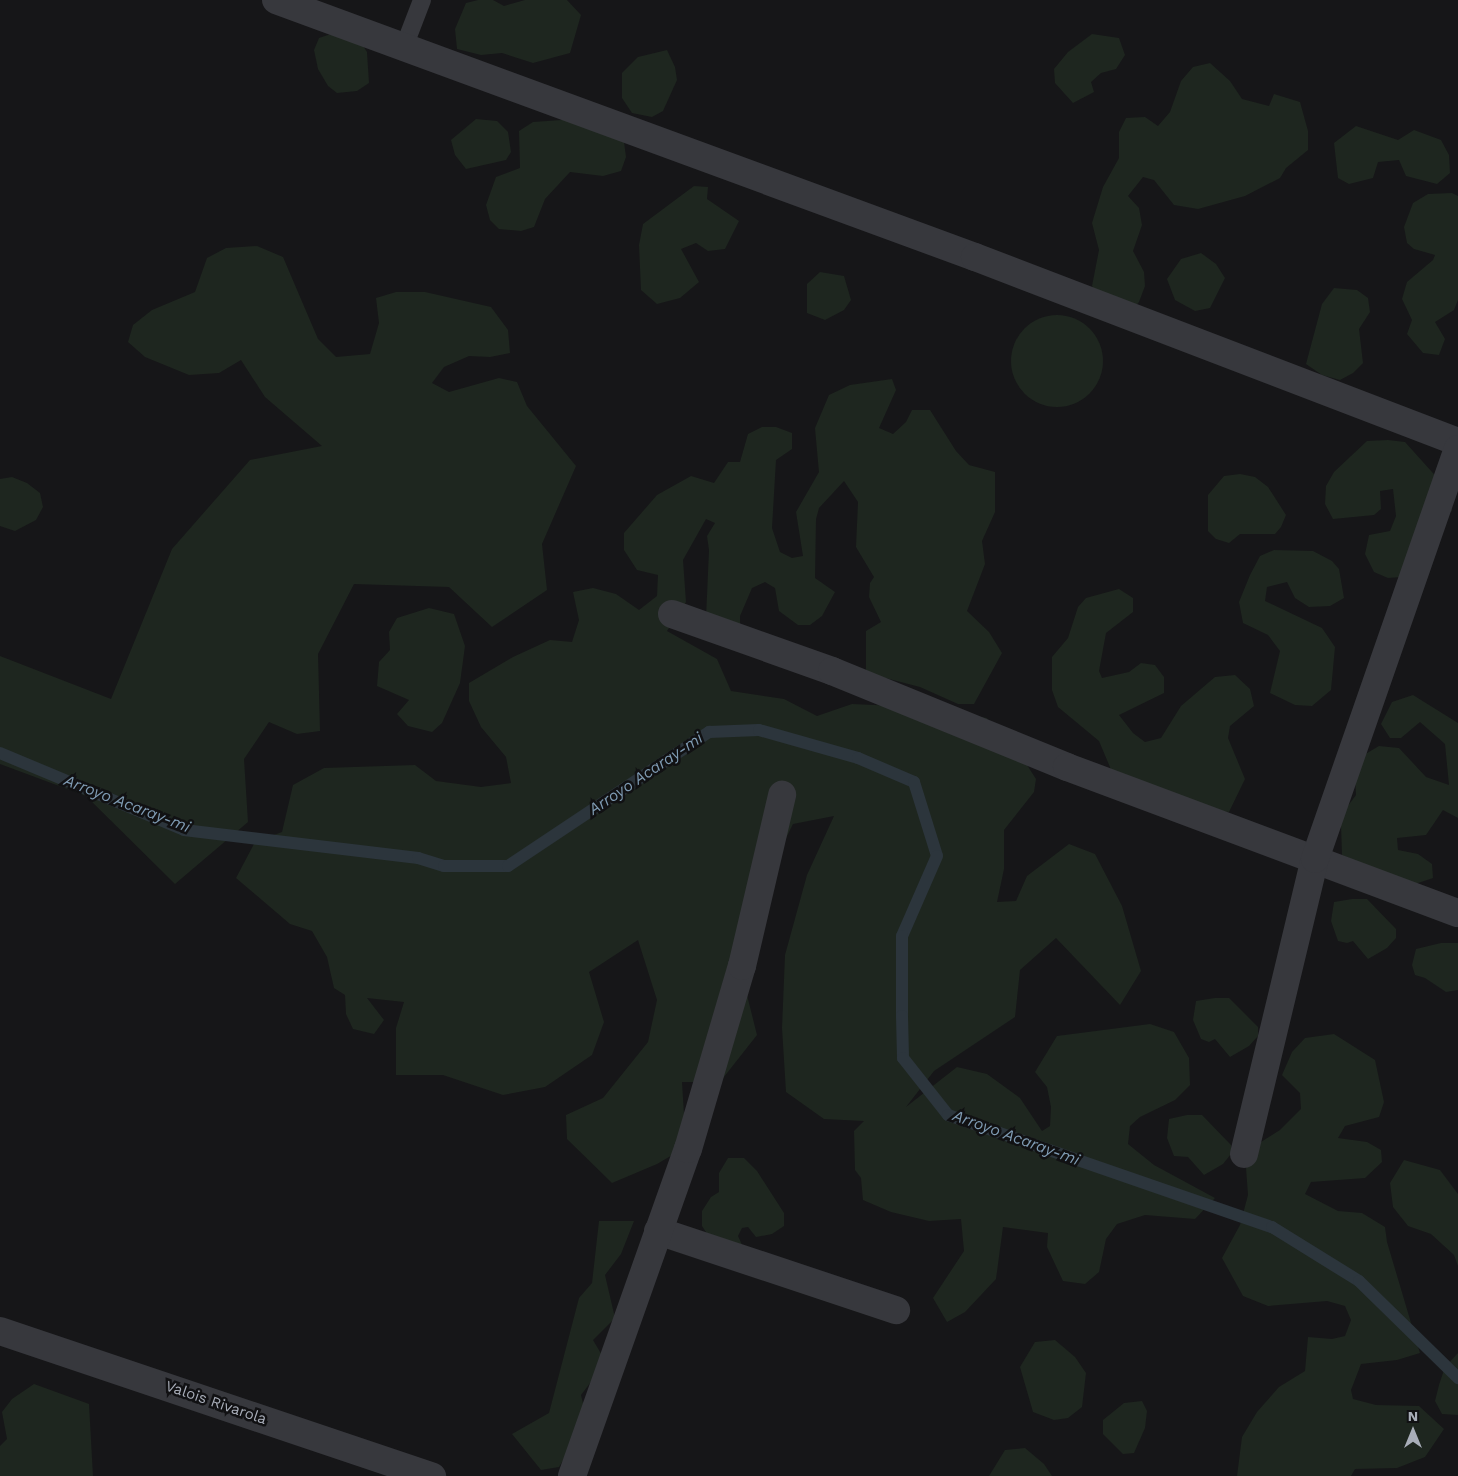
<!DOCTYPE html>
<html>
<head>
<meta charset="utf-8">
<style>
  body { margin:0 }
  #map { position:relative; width:1458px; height:1476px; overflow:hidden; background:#161618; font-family:"Work Sans",sans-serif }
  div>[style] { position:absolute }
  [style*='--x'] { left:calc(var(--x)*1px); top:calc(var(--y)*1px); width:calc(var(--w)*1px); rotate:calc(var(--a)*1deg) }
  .green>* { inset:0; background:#1e261f }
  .round { border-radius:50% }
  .stream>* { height:12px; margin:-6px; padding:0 6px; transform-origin:6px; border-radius:6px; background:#2c353c }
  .lane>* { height:18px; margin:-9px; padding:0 9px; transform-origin:9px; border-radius:9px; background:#37383d }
  .street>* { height:28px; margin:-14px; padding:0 14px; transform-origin:14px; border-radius:14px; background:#37383d }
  span { translate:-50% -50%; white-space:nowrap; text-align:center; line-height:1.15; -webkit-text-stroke:5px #111113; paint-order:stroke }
  .street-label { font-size:15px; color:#a8adb8 }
  .water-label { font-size:16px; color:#7f9bb3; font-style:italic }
  .north { position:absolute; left:1388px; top:1406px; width:50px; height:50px; -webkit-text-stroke:4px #111113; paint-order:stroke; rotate:0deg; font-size:14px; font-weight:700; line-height:20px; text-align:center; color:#a8adb8 }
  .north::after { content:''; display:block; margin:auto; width:18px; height:22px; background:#a8adb8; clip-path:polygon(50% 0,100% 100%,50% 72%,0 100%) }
</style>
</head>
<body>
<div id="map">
  <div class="green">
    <div style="clip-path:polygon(478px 0,493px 0,504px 6px,525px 0,567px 0,581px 15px,570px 53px,533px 63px,502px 53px,481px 55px,457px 49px,455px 29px,466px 3px)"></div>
    <div style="clip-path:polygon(337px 32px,358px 38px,367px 52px,369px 83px,357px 91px,337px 93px,328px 86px,318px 69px,314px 50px,319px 38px)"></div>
    <div style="clip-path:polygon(1092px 34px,1119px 38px,1125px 55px,1116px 69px,1101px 73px,1091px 82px,1094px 92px,1073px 103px,1055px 83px,1054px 69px,1068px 52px)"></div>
    <div style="clip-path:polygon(667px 50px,675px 67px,677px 80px,663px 111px,652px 117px,632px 113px,622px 98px,622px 73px,638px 57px)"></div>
    <div style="clip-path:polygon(1210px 63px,1230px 81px,1242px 99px,1269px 106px,1274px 94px,1300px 102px,1308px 131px,1308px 150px,1286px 168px,1280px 178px,1245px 196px,1198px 209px,1174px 205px,1154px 180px,1143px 177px,1128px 196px,1139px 208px,1142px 225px,1133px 251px,1144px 272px,1145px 286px,1139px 302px,1131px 311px,1102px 305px,1092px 286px,1099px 250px,1092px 223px,1103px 187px,1119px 158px,1119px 132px,1126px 118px,1145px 117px,1158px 126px,1170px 112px,1181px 81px,1193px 67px)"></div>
    <div style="clip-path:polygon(476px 119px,497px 121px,508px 132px,511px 152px,506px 160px,466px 169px,455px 155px,451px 140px)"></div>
    <div style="clip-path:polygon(561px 120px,585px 120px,623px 134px,626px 157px,621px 171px,603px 176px,570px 172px,545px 199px,534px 227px,521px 231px,499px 229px,490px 220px,486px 205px,496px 177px,520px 168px,519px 131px,533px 122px)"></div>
    <div style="clip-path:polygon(1356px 126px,1398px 140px,1414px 130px,1441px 140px,1449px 155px,1450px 173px,1437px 184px,1406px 176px,1399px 160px,1378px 162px,1373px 178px,1349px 184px,1338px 178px,1334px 143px)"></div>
    <div style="clip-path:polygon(694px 186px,708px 187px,707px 199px,739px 221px,725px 249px,708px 251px,696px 243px,681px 249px,699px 282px,680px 298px,657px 304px,641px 290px,639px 245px,643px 224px)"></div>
    <div style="clip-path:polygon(1452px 193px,1458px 196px,1458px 300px,1454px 310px,1435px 322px,1445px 339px,1439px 355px,1423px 353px,1407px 334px,1412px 320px,1402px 299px,1407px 282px,1433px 260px,1435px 255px,1414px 249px,1407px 243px,1404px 227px,1413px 203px,1428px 194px)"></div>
    <div style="clip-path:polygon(257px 246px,283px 257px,318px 339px,336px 357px,370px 354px,379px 323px,376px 298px,396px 292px,425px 292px,491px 307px,508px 330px,510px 353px,490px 357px,469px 356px,444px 367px,432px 383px,449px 392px,499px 378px,517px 382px,527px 406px,576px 466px,542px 544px,547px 590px,492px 627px,449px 587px,354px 584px,318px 654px,320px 731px,297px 734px,269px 722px,244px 759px,248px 822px,175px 884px,86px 796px,0 764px,0 656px,111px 699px,172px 549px,250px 460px,322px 446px,265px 397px,241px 360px,219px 373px,189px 375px,145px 357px,128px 342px,133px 325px,152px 310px,195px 292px,207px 258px,226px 248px)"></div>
    <div style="clip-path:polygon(1201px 253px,1216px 264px,1225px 278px,1210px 308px,1195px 311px,1175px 300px,1167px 279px,1181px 259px)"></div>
    <div style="clip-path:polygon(820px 272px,844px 276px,851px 300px,844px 310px,825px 320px,807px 313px,807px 284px)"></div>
    <div style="clip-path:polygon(1334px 288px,1357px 290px,1368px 298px,1370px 312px,1359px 329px,1363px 363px,1353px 373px,1340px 380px,1322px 375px,1306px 364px,1322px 304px)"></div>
    <div class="round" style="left:1011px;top:315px;width:92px;height:92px"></div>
    <div style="clip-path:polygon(892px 379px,896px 390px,879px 428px,893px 434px,906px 422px,912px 410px,930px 410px,956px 451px,969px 465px,995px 472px,995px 512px,982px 541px,985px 564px,967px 611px,989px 632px,1002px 653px,974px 704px,958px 704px,920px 687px,866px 673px,866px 631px,881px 622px,869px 597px,870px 583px,874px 577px,856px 547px,858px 502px,844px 481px,819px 508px,816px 519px,815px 578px,835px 592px,822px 616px,810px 625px,798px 625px,779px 611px,775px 588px,765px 582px,752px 588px,740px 616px,740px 626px,706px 618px,709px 550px,707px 536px,715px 523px,706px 519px,683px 560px,686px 602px,667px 631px,717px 659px,731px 691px,784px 699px,817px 716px,852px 704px,918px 707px,987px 718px,999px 747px,1020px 754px,1036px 779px,1034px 792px,1004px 830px,1004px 869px,997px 902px,1016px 901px,1027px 876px,1069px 844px,1095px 854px,1122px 906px,1141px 971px,1120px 1005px,1056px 938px,1020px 970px,1015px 1017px,934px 1071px,906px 1107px,957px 1067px,987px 1074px,1020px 1098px,1042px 1131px,1050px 1126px,1051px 1107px,1047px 1087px,1035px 1072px,1057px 1036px,1150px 1024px,1174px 1032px,1189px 1058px,1190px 1085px,1175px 1100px,1140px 1117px,1130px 1126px,1128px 1144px,1154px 1165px,1215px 1198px,1195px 1219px,1145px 1215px,1117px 1224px,1106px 1239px,1099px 1272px,1085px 1284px,1063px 1281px,1047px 1247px,1048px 1233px,1003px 1227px,996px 1279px,965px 1312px,947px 1322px,933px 1298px,964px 1251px,961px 1219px,929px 1221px,891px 1212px,863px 1200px,861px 1178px,855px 1170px,854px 1131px,864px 1121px,824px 1119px,786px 1092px,782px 1028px,785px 955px,807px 875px,834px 816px,793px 824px,756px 899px,742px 975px,757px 1035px,720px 1082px,682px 1082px,686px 1147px,657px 1164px,612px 1183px,567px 1139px,566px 1115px,603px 1098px,648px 1042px,657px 1000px,638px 940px,589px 972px,604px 1022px,592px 1055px,545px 1087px,503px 1095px,443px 1075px,396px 1075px,396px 1028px,404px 1002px,367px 998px,384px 1020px,374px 1034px,353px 1029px,346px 1014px,345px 995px,334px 988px,327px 957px,312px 931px,290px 924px,236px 878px,255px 842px,282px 832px,293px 785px,324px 768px,415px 765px,436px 781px,481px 787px,511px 783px,506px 757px,481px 727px,469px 701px,469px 683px,513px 657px,550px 640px,572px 642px,579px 620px,573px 592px,593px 588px,616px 594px,639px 610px,657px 596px,658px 575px,637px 570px,624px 550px,624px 533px,657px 495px,691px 476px,714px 483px,728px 462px,740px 462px,748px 434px,762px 427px,776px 427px,792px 433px,792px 449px,776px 460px,772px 528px,780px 552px,792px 558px,803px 556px,796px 512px,819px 472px,815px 428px,829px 395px,850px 385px)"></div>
    <div style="clip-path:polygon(1388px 440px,1405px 442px,1450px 492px,1452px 511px,1430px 523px,1401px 577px,1388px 578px,1374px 572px,1365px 554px,1369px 535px,1390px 531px,1396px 516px,1393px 489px,1380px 491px,1381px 509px,1374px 515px,1333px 519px,1325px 504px,1326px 486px,1334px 472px,1367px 441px)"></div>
    <div style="clip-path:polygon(1240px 474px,1255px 477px,1268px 487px,1286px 515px,1281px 527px,1275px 534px,1240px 534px,1229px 543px,1216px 539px,1208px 531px,1208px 495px,1224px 476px)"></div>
    <div style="clip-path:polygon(12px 477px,27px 483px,40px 493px,43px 507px,36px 520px,15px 531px,0 526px,0 479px)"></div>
    <div style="clip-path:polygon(1274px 550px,1313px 551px,1332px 561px,1339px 569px,1344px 598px,1330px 606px,1309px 607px,1295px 598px,1287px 582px,1267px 587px,1265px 601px,1322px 628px,1335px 647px,1331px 690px,1312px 706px,1295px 705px,1270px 693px,1280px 651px,1268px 635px,1243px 623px,1239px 602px,1250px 575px,1260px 556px)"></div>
    <div style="clip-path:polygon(1119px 589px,1133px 598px,1133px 612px,1106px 633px,1099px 671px,1102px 678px,1129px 672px,1141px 663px,1155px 665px,1164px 677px,1164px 693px,1119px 715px,1133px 733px,1145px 742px,1161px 738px,1181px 706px,1215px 677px,1235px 675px,1250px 689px,1254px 706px,1230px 726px,1228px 738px,1245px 779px,1229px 812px,1203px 810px,1115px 779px,1099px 741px,1058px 707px,1052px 690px,1052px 657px,1068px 638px,1078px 607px,1086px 598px)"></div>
    <div style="clip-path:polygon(429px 608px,454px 614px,465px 646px,460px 683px,442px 723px,432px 732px,408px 726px,397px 714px,409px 700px,377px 686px,379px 662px,390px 650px,389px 632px,397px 618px)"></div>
    <div style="clip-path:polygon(1413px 695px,1458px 723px,1458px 818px,1443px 810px,1426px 835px,1397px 838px,1398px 850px,1418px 854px,1432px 864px,1433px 878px,1412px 885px,1342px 855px,1341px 825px,1347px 807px,1356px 795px,1355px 774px,1362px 756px,1379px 746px,1399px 748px,1426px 777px,1449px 785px,1445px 744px,1420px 722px,1401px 738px,1390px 738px,1381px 724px,1392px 702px)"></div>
    <div style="clip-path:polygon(1352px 899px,1367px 899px,1396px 929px,1396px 938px,1387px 948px,1368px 959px,1353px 941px,1347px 943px,1338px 941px,1331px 921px,1334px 902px)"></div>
    <div style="clip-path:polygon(1441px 943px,1458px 943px,1458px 990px,1446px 992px,1425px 978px,1415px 975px,1412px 965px,1416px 949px)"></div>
    <div style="clip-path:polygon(1215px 998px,1229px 998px,1258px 1027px,1258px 1036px,1249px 1046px,1230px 1057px,1215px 1039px,1209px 1042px,1201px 1039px,1193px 1020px,1196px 1001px)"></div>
    <div style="clip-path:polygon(1334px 1034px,1375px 1060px,1384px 1102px,1379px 1117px,1345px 1126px,1338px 1138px,1367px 1142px,1381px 1150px,1382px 1162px,1365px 1178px,1311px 1182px,1305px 1194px,1338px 1211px,1362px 1213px,1385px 1227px,1387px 1242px,1420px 1353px,1397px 1360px,1361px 1364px,1351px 1390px,1353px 1399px,1376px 1405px,1419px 1406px,1444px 1429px,1425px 1457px,1397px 1468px,1355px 1469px,1351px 1476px,1237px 1476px,1242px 1437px,1257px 1412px,1279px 1387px,1305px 1371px,1308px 1337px,1332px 1339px,1345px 1336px,1351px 1320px,1345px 1306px,1327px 1301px,1268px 1306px,1243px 1296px,1222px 1258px,1240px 1225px,1248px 1195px,1246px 1168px,1261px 1142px,1280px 1130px,1301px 1109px,1300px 1093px,1282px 1075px,1292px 1052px,1305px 1038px)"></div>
    <div style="clip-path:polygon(1187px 1115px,1202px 1115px,1231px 1145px,1231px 1154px,1223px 1164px,1204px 1175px,1188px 1157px,1174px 1156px,1167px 1138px,1169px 1119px)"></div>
    <div style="clip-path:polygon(728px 1158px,744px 1158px,757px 1171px,784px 1213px,784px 1226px,772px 1234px,756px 1237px,748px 1227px,742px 1228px,738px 1236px,745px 1251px,711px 1240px,702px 1226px,702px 1211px,711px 1197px,719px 1192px,719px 1173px)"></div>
    <div style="clip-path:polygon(1404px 1160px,1440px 1170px,1458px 1194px,1458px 1266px,1454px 1255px,1431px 1234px,1408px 1226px,1393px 1207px,1390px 1183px)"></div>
    <div style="clip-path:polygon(599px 1221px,634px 1221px,621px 1254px,605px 1275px,615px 1318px,593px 1340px,606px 1362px,581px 1395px,587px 1420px,559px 1467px,541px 1470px,512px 1434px,549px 1413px,579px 1298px,592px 1283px)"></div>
    <div style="clip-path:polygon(1055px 1340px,1075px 1357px,1086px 1373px,1082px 1407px,1068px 1418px,1054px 1420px,1033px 1412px,1020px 1367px,1035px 1342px)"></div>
    <div style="clip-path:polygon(1458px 1353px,1458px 1415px,1442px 1414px,1435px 1401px,1439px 1385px,1445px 1367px)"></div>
    <div style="clip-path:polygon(34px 1384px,89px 1404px,93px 1476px,0 1476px,0 1446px,7px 1439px,2px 1412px,12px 1399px)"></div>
    <div style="clip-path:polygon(1142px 1401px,1147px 1411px,1145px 1428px,1134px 1453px,1123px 1454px,1103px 1434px,1103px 1420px,1124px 1403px)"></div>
    <div style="clip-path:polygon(1025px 1448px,1044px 1464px,1052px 1476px,989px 1476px,1005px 1450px)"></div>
  </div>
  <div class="stream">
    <div style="--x:0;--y:753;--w:199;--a:22.7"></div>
    <div style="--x:184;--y:830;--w:236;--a:6.8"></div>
    <div style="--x:418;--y:858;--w:27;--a:17"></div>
    <div style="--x:444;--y:866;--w:64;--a:0"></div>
    <div style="--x:508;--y:866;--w:242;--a:-33.7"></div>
    <div style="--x:709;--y:732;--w:50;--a:-2.3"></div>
    <div style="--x:759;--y:730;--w:103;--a:15.8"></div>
    <div style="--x:858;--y:758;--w:61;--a:23.2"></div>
    <div style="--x:914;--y:782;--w:77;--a:72.7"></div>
    <div style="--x:937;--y:856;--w:87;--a:113.6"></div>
    <div style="--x:902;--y:936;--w:80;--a:90"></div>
    <div style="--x:902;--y:1016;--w:42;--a:88.6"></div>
    <div style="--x:903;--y:1058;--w:73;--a:51.7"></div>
    <div style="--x:948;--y:1115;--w:343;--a:19.1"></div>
    <div style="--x:1272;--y:1227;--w:102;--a:31.8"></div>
    <div style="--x:1359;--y:1281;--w:139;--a:44.4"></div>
  </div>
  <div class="lane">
    <div style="--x:404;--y:47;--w:50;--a:-69"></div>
  </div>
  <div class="street">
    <div style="--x:276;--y:0;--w:745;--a:20.19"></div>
    <div style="--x:975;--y:257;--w:517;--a:20.96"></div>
    <div style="--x:672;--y:614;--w:170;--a:19.6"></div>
    <div style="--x:832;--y:671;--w:254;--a:22.2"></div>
    <div style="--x:1067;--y:767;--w:417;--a:20.5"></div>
    <div style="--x:1244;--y:1154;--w:303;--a:-76.5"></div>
    <div style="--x:1315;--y:859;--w:434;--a:-70.8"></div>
    <div style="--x:658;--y:1231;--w:251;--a:18.4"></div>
    <div style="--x:0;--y:1331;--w:456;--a:18.6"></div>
    <div style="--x:572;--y:1476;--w:347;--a:-70.5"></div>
    <div style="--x:688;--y:1149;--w:191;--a:-73.6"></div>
    <div style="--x:742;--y:966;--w:176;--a:-76.8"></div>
  </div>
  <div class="street-label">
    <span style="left:216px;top:1403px;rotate:19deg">Valois Rivarola</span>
  </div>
  <div class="water-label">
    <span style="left:646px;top:774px;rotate:-34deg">Arroyo Acaray-mi</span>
    <span style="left:127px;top:804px;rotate:21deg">Arroyo Acaray-mi</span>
    <span style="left:1016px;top:1138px;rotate:20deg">Arroyo Acaray-mi</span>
  </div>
  <div class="north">N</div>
</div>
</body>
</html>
